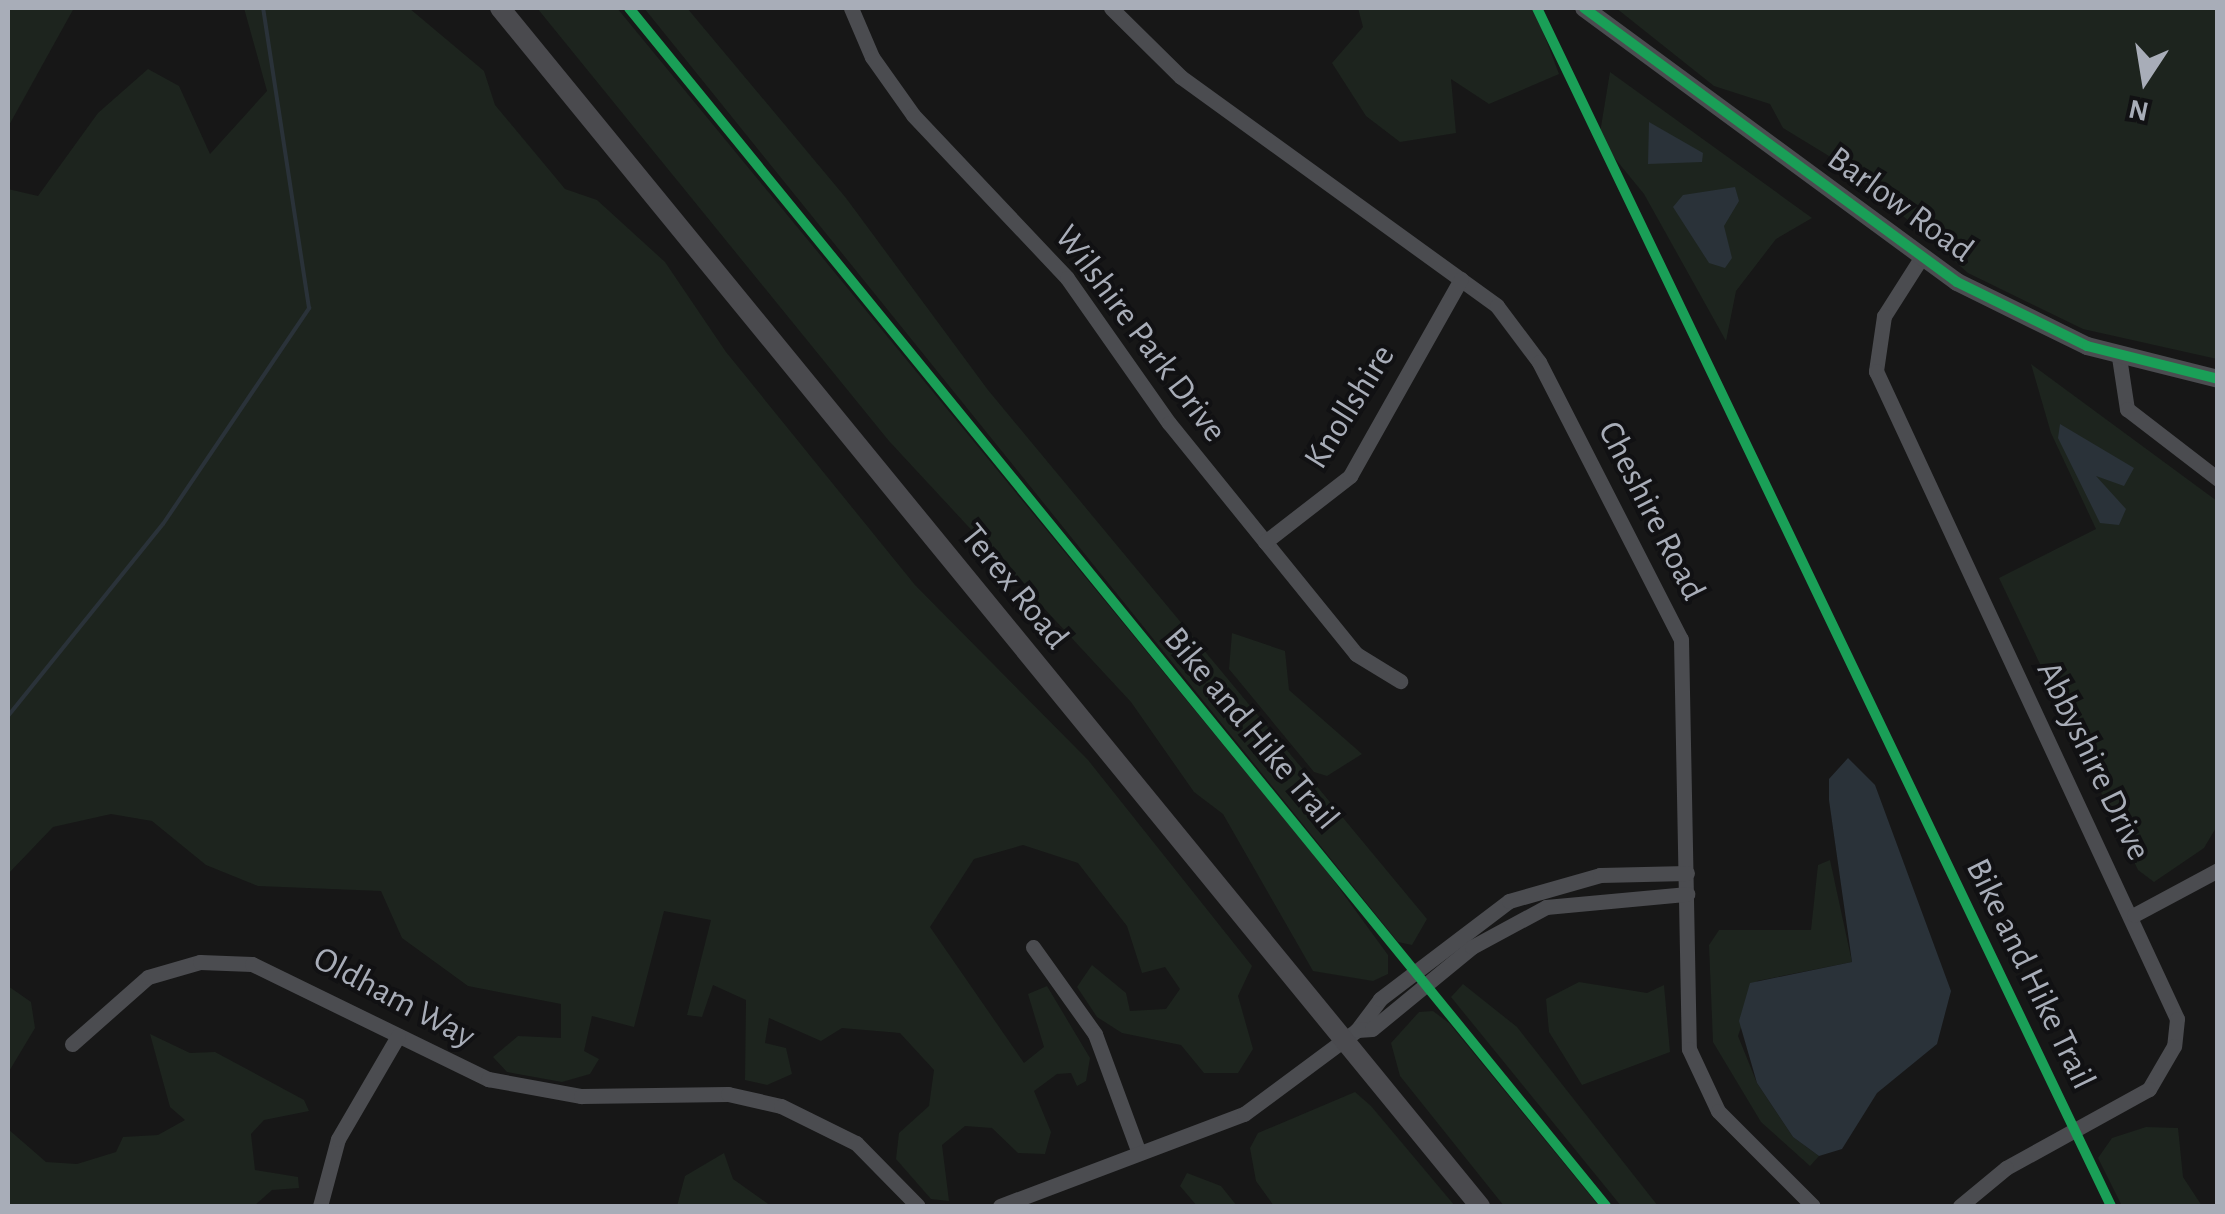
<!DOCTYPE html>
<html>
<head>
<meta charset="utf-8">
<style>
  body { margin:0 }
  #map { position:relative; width:2225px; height:1214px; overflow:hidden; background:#171717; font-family:"Alegreya Sans",sans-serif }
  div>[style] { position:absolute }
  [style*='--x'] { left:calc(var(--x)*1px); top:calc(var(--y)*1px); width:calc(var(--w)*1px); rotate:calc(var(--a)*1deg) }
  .green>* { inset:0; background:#1d241e }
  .water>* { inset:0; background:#2a3239 }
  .stream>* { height:4px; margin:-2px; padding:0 2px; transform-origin:2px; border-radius:2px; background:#2a3239 }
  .minor>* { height:15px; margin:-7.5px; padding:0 7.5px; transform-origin:7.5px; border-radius:7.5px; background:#4b4c50 }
  .tertiary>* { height:18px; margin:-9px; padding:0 9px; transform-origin:9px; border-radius:9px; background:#4b4c50 }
  .secondary>* { height:20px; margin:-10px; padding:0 10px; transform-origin:10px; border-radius:10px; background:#4a4a4e }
  .cycleway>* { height:10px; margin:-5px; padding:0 5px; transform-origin:5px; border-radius:5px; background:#1a9f57 }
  span { translate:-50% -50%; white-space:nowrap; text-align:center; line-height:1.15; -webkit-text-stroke:8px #111113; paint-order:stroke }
  .street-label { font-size:35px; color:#a8adb8 }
  .frame { position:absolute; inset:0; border:10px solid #a8adb8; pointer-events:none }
  .north { position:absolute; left:2095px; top:30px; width:100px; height:100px; -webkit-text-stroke:8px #111113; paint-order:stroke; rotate:192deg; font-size:28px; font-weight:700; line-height:40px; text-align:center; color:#a8adb8 }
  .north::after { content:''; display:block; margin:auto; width:35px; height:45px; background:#a8adb8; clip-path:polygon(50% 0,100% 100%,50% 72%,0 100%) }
</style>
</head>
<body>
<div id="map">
  <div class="green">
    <div style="clip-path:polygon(8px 8px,74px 8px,8px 127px)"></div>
    <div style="clip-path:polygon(244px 8px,409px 8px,484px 71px,495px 105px,565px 189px,597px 200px,665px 262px,726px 352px,915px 585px,1088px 760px,1252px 966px,1238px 996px,1253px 1049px,1238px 1073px,1204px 1073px,1181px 1045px,1122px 1033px,1097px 1017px,1077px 987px,1092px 965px,1126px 993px,1130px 1011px,1166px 1009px,1180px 989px,1165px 967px,1142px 973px,1127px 926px,1078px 863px,1023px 845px,974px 859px,930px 927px,1024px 1063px,1044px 1047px,1028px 994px,1047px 986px,1090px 1058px,1086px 1081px,1077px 1086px,1071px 1073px,1057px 1074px,1034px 1091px,1051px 1132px,1045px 1154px,1018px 1153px,992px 1128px,965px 1126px,942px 1145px,949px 1201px,931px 1199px,896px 1159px,899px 1133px,929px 1106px,934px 1070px,900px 1033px,842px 1028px,821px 1041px,769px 1018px,765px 1043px,786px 1048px,792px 1074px,767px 1085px,745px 1080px,746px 1000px,713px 985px,702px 1017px,687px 1015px,711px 920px,664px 911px,634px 1027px,592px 1016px,584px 1051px,599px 1059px,590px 1074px,562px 1082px,507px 1072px,493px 1057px,518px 1036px,561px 1038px,561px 1004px,468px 986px,402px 938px,381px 891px,258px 886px,206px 865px,152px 821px,111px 814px,53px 827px,8px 874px,8px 189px,38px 196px,98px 113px,148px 69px,179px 86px,210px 154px,267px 91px)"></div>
    <div style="clip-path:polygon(537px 8px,617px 8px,1323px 866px,1388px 955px,1388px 974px,1373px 981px,1313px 971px,1223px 814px,1194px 792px,1131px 702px,889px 441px)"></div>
    <div style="clip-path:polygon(644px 8px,687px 8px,846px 198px,988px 390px,1427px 919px,1412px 945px,1398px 942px)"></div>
    <div style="clip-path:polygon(1358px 8px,1534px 8px,1559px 74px,1489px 104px,1451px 79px,1456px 133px,1400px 142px,1366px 116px,1332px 63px,1363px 27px)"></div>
    <div style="clip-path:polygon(1616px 8px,2217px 8px,2217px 359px,2083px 329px,1968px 273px,1847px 167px,1783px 128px,1770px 104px,1714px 86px)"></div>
    <div style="clip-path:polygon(1610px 72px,1812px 218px,1776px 239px,1736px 291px,1726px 341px,1644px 194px,1599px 139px)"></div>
    <div style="clip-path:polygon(2031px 364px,2217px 501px,2217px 826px,2204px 848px,2154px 882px,2138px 870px,1999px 578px,2096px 529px,2051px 433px)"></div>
    <div style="clip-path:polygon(1232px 633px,1285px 651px,1289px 690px,1362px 754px,1327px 776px,1314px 772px,1229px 669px)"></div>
    <div style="clip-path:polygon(1830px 860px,1852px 962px,1757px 981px,1738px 1036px,1757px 1083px,1793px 1137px,1819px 1156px,1810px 1166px,1761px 1122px,1713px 1042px,1709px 945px,1719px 930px,1811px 930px,1818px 865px)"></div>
    <div style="clip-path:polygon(1579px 982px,1647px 993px,1664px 985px,1670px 1052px,1582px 1085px,1549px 1032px,1546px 999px)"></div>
    <div style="clip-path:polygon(1463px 984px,1517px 1027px,1658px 1206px,1621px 1206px,1451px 997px)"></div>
    <div style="clip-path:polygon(8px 986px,31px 1002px,35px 1028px,8px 1073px)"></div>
    <div style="clip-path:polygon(1433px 1011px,1449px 1023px,1599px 1206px,1504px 1206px,1400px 1076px,1391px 1043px,1419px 1012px)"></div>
    <div style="clip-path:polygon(150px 1034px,190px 1053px,215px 1052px,304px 1100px,309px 1111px,264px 1120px,251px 1134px,255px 1170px,298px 1177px,299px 1188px,272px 1190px,254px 1206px,8px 1206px,8px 1129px,46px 1162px,77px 1164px,116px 1152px,123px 1137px,158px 1135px,185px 1120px,170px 1107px)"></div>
    <div style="clip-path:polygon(1355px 1092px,1371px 1106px,1455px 1206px,1274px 1206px,1256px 1181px,1250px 1148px,1258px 1133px)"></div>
    <div style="clip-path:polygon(2146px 1127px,2178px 1128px,2183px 1177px,2202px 1206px,2122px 1206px,2098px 1158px,2112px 1138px)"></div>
    <div style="clip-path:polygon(724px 1153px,733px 1179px,771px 1206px,677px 1206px,685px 1176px)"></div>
    <div style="clip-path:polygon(1187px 1173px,1221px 1186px,1237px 1206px,1197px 1206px,1180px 1186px)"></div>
  </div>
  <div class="water">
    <div style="clip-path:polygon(1649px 122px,1703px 153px,1702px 162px,1648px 164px)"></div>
    <div style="clip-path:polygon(1735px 187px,1739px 201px,1724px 226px,1732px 258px,1725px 268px,1709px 263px,1673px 207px,1683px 195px)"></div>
    <div style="clip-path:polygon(2060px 424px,2134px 468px,2124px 486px,2096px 476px,2126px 509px,2119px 525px,2100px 523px,2058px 438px)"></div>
    <div style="clip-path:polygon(1848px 758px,1875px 785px,1951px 991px,1937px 1044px,1877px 1093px,1842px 1149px,1819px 1156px,1793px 1137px,1757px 1083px,1739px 1021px,1750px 983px,1852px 962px,1829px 800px,1829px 779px)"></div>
  </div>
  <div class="stream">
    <div style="--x:8;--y:716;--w:247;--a:-51.1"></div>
    <div style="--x:163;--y:524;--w:261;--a:-55.9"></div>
    <div style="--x:309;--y:308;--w:304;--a:-98.7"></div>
  </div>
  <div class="minor">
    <div style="--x:851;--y:8;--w:53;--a:66.8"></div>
    <div style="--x:872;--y:57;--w:71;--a:54.7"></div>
    <div style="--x:913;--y:115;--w:224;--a:46.6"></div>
    <div style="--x:1067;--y:278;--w:177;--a:54.9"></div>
    <div style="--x:1169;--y:423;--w:297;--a:51"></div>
    <div style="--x:1356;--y:654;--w:52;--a:31.5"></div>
    <div style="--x:1111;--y:8;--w:98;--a:44.6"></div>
    <div style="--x:1181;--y:77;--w:390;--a:35.9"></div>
    <div style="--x:1497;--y:306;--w:70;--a:53.1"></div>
    <div style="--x:1539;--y:362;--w:311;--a:62.9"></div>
    <div style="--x:1681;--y:639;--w:410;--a:88.9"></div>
    <div style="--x:1689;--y:1049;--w:68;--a:64.9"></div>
    <div style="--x:1718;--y:1111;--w:134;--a:45"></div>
    <div style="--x:1921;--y:258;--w:69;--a:122.5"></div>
    <div style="--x:1884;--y:316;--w:56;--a:98.3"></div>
    <div style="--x:1876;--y:371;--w:714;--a:65.08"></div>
    <div style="--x:2177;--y:1019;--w:27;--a:96"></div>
    <div style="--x:2174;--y:1046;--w:50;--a:120.2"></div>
    <div style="--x:2149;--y:1089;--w:163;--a:151.1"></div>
    <div style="--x:2006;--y:1168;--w:60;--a:140.4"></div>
    <div style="--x:2119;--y:357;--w:53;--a:81.3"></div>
    <div style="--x:2127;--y:409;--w:115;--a:37.6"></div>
    <div style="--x:1265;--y:542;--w:108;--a:-37.8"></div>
    <div style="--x:1350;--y:476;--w:226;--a:-60.6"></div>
    <div style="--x:2134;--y:915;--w:95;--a:-28.2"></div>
    <div style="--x:1033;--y:947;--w:107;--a:54.5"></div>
    <div style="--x:1095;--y:1034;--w:124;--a:69.7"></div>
    <div style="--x:1357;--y:1030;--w:39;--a:-53"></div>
    <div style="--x:1380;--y:999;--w:162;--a:-37.2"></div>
    <div style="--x:1509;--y:901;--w:95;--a:-15.9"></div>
    <div style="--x:1600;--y:875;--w:87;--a:-1.3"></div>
    <div style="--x:72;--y:1044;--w:101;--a:-41.4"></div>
    <div style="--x:148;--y:977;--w:54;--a:-16.1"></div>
    <div style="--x:200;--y:962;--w:52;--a:2.2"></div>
    <div style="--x:252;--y:964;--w:263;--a:26"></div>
    <div style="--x:488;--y:1079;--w:95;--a:10.4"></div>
    <div style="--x:581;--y:1096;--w:147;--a:-0.8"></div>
    <div style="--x:728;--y:1094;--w:54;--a:12.8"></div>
    <div style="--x:781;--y:1106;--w:84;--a:26.3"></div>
    <div style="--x:856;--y:1143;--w:88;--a:45.5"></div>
    <div style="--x:320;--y:1206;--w:69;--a:-75"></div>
    <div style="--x:338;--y:1139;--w:119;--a:-59.8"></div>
    <div style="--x:1000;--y:1206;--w:261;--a:-20.7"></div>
    <div style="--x:1244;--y:1114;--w:141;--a:-36.6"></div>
    <div style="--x:1357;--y:1030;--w:15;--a:-4"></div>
    <div style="--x:1372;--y:1029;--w:129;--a:-39.4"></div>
    <div style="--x:1472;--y:947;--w:84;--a:-28.4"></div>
    <div style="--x:1546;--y:907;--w:142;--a:-5.3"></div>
  </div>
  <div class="tertiary">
    <div style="--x:1584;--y:8;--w:463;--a:36.3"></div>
    <div style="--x:1957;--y:282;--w:145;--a:26.2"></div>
    <div style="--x:2087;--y:346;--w:135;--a:14.1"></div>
  </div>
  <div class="secondary">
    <div style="--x:500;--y:8;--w:1548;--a:50.72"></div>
  </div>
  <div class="cycleway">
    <div style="--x:629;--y:8;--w:1546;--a:50.8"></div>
    <div style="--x:1537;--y:8;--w:1328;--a:64.4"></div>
    <div style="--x:1584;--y:8;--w:463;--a:36.3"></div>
    <div style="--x:1957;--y:282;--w:145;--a:26.2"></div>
    <div style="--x:2087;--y:346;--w:135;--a:14.1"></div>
  </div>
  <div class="street-label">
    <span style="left:1900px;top:205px;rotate:36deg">Barlow Road</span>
    <span style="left:1140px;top:334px;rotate:53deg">Wilshire Park Drive</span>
    <span style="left:1350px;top:407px;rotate:-58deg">Knollshire</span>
    <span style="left:1651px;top:511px;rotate:63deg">Cheshire Road</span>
    <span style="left:1014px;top:587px;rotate:51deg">Terex Road</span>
    <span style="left:1251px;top:729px;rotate:50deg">Bike and Hike Trail</span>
    <span style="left:2093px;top:761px;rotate:64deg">Abbyshire Drive</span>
    <span style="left:2030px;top:974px;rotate:64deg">Bike and Hike Trail</span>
    <span style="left:394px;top:998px;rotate:28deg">Oldham Way</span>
  </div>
  <div class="frame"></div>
  <div class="north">N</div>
</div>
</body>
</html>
